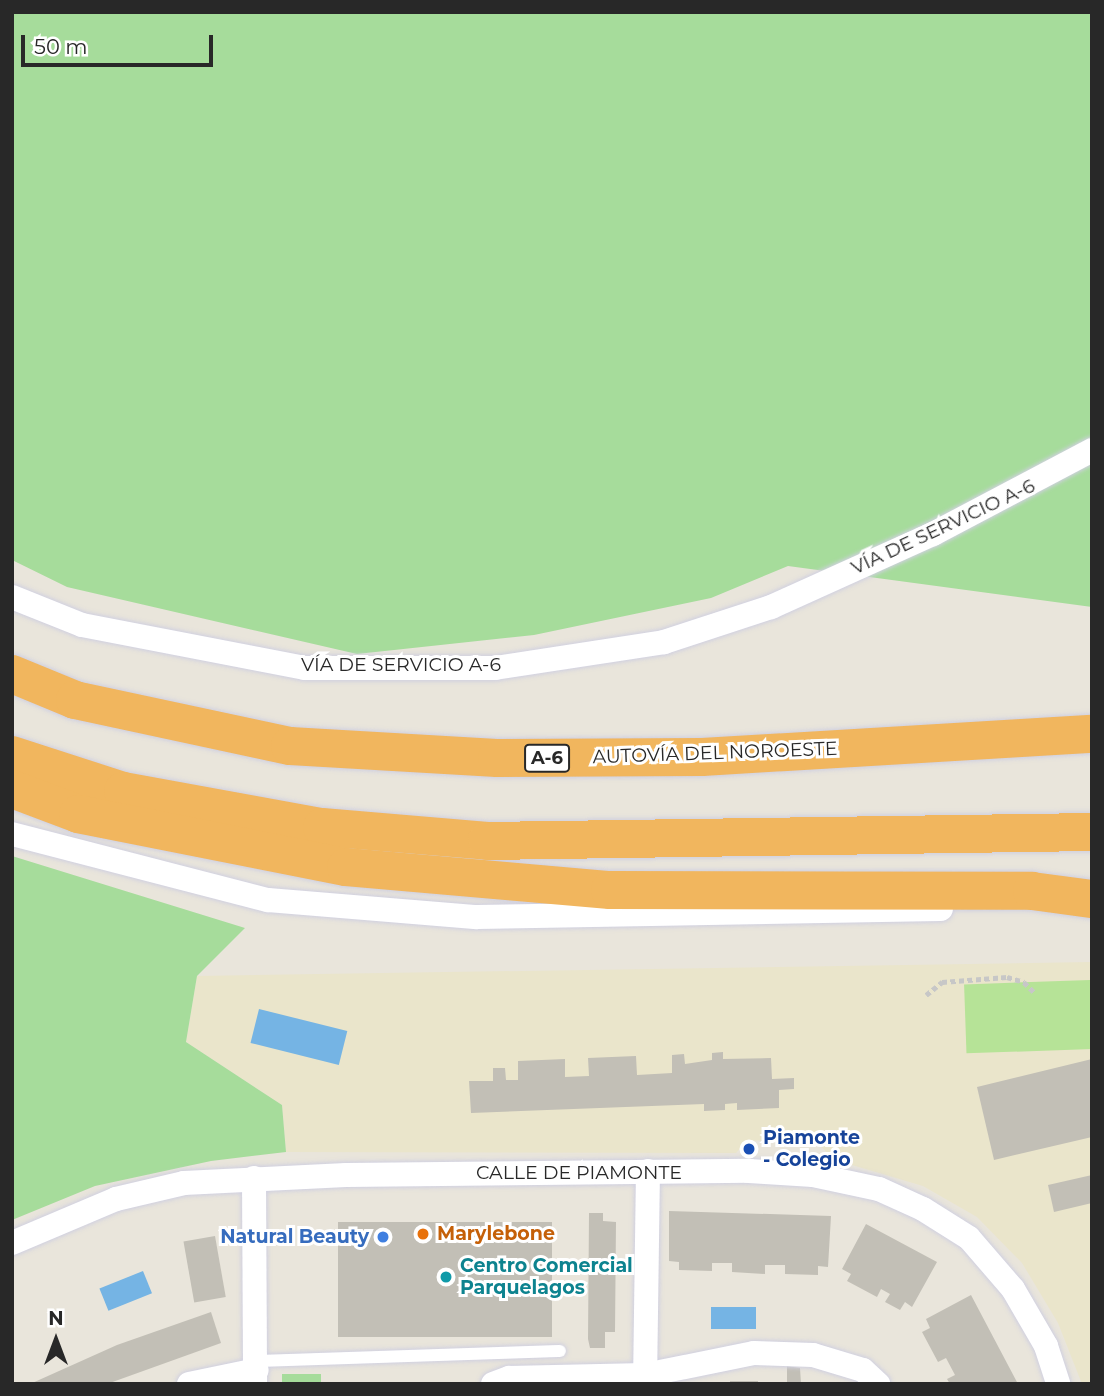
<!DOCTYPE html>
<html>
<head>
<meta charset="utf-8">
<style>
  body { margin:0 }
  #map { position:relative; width:1104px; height:1396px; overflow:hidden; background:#e9e5db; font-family:Montserrat,sans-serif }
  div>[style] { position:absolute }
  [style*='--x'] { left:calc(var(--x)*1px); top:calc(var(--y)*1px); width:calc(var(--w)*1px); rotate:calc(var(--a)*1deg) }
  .education>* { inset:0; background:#eae5cb }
  .green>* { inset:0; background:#a6dc9b; transform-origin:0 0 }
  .pitch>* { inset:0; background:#b6e397; transform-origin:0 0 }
  .water>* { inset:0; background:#75b4e4; transform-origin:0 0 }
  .building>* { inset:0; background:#c2bfb6; transform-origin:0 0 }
  .path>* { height:4.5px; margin-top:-2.25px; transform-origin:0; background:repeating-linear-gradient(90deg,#c7c7c7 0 5px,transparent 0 8.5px) }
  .roads { filter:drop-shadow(0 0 2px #d0d0e0) drop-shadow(0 0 2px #d0d0e0) }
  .lane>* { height:12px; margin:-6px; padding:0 6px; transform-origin:6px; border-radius:6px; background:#fff }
  .street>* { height:24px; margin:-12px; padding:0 12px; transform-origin:12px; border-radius:12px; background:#fff }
  .highway>* { height:38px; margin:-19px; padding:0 19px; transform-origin:19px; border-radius:19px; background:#f1b65e }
  .dots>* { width:19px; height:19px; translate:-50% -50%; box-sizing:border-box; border:4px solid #fff; border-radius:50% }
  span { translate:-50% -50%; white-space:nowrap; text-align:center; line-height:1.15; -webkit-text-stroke:6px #fff; paint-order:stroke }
  .shield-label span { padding:2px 5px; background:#fff; border:2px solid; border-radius:5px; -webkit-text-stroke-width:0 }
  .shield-label { font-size:18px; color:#282828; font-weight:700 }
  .street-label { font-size:19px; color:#282828 }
  .transit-label { font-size:19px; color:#164399; font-weight:700 }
  .left { translate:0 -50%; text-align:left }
  .food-label { font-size:19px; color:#c56008; font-weight:700 }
  .shop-label { font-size:19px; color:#366cbe; font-weight:700 }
  .right { translate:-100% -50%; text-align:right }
  .culture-label { font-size:19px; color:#0d838f; font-weight:700 }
  .frame { position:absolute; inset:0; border:14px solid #282828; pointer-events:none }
  .north { position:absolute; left:21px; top:1305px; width:70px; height:70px; -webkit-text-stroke:5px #fff; paint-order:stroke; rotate:0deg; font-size:19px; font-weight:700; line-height:28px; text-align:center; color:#282828 }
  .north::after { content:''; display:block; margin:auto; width:24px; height:32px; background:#282828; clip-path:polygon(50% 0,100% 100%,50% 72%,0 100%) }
  .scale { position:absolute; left:21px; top:35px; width:192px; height:32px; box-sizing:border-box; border:4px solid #282828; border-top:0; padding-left:9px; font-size:21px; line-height:24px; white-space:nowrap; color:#282828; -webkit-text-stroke:5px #fff; paint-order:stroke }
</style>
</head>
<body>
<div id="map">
  <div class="education">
    <div style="clip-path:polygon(1092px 962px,1092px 1384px,1082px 1384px,1058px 1323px,1022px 1263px,977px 1217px,923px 1186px,835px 1160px,812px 1138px,747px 1141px,736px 1153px,286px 1152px,282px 1105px,186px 1042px,197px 976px)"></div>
  </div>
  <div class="green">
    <div style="clip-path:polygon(12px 12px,1092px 12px,1092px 607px,788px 566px,711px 598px,534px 635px,357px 654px,67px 587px,12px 560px)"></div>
    <div style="clip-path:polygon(12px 856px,245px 928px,197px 976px,186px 1042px,282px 1105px,286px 1152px,211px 1161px,95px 1186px,12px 1220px)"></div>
    <div style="left:282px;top:1374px;width:39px;height:10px"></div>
  </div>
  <div class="pitch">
    <div style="left:1090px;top:980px;width:69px;height:126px;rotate:88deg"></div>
  </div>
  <div class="water">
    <div style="left:259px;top:1009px;width:91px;height:35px;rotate:14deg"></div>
    <div style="left:143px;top:1271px;width:24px;height:47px;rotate:68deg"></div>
    <div style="left:711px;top:1307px;width:45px;height:22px"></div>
  </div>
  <div class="building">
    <div style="clip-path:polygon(723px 1052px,723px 1059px,771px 1058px,772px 1079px,794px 1078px,794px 1089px,779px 1090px,779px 1108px,737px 1110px,737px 1103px,725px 1104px,725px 1110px,704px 1111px,704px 1104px,471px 1113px,469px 1081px,493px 1081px,493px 1068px,505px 1068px,506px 1080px,518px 1080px,518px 1061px,565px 1059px,565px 1077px,589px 1076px,588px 1058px,636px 1056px,637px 1075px,672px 1073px,672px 1055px,684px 1054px,685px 1064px,712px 1060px,712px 1053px)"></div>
    <div style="clip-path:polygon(1092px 1059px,1092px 1137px,994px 1160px,977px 1087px)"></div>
    <div style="clip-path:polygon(1092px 1175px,1092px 1203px,1054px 1212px,1048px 1185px)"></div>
    <div style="clip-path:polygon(669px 1211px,831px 1216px,828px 1267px,818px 1266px,818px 1275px,785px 1274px,785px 1265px,765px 1265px,765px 1274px,732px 1272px,732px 1263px,712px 1263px,712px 1271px,679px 1270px,679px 1262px,669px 1261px)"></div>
    <div style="clip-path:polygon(589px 1213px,603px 1213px,603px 1221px,616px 1222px,615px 1332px,605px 1332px,605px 1348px,590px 1348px,588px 1339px)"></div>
    <div style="left:552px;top:1222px;width:115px;height:214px;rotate:90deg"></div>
    <div style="clip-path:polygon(866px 1224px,937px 1262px,912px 1307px,905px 1302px,900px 1310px,885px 1302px,890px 1294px,881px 1289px,877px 1297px,847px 1281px,851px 1274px,842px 1269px)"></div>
    <div style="left:215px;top:1236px;width:62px;height:32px;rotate:80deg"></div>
    <div style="clip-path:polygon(971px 1295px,1018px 1384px,950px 1384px,947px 1379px,955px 1375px,946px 1358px,938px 1362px,922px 1332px,930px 1328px,926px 1319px)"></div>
    <div style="clip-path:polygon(211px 1312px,221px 1343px,107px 1384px,30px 1384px,117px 1345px)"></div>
    <div style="clip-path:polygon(787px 1366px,800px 1368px,801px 1384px,787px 1384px)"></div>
    <div style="left:730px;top:1381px;width:28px;height:3px"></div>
  </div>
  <div class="path">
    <div style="--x:926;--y:995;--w:21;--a:-39"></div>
    <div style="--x:942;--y:982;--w:65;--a:-4.4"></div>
    <div style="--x:1007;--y:977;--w:18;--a:16"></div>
    <div style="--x:1024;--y:982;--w:16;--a:45"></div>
  </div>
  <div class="roads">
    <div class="lane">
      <div style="--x:257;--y:1361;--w:303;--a:-1.9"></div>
    </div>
    <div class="street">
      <div style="--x:12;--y:597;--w:75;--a:21.8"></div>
      <div style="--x:82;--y:625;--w:227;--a:10.9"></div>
      <div style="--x:305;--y:668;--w:190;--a:0"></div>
      <div style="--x:495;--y:668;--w:171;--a:-8.7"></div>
      <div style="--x:664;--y:642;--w:113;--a:-18.1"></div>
      <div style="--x:771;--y:607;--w:178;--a:-24.3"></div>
      <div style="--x:933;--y:534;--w:180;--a:-27.8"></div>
      <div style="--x:12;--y:834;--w:264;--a:14.5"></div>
      <div style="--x:268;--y:900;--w:210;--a:4.7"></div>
      <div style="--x:477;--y:917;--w:464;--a:-1"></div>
      <div style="--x:254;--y:1178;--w:206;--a:89.7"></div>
      <div style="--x:12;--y:1243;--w:113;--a:-22.9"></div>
      <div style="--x:116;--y:1199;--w:70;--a:-13.2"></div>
      <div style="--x:184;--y:1183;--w:162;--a:-2.8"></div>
      <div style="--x:346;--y:1175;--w:403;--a:-0.6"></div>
      <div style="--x:749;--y:1171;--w:64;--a:3.6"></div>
      <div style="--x:813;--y:1175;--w:67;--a:12"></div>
      <div style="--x:879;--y:1189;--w:48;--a:24.4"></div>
      <div style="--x:923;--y:1209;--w:54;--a:32.2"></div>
      <div style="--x:969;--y:1238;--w:67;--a:49.2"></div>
      <div style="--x:1013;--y:1289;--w:66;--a:59.9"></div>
      <div style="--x:1046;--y:1346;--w:40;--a:72"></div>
      <div style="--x:189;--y:1384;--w:69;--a:-11.6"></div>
      <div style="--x:493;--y:1384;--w:17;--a:-21"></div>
      <div style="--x:509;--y:1378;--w:136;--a:-1.3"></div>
      <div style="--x:645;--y:1375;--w:111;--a:-11.4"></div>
      <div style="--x:754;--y:1353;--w:59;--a:1.9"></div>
      <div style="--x:813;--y:1355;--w:52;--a:16.7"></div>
      <div style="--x:863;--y:1370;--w:21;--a:43"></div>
      <div style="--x:645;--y:1384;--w:213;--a:-89.2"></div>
    </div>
    <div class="highway">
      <div style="--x:12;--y:674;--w:68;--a:22.4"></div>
      <div style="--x:75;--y:700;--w:220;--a:12.1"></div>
      <div style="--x:290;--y:746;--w:207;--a:3.3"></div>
      <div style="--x:497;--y:758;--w:205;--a:-0.3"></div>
      <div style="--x:702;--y:757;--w:391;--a:-3.4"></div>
      <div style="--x:12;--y:755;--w:117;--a:18"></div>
      <div style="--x:123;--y:791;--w:202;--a:10.3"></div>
      <div style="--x:322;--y:827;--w:166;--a:4.8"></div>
      <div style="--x:487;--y:841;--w:605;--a:-0.85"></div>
      <div style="--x:12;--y:789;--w:71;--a:20.7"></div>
      <div style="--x:78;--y:814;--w:273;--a:11.2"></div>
      <div style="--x:346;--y:867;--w:265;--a:5"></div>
      <div style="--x:610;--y:890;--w:422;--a:0.1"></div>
      <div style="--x:1032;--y:891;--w:61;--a:7.6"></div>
    </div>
  </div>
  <div class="dots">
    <div style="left:749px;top:1149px;background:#1a4fb4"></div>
    <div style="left:423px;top:1234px;background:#e8710a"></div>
    <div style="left:383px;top:1237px;background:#3f7fe0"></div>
    <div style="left:446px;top:1277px;background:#0f9aa8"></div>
  </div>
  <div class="shield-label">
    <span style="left:547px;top:758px">A-6</span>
  </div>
  <div class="street-label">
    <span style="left:943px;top:527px;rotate:-25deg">VÍA DE SERVICIO A-6</span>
    <span style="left:401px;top:665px">VÍA DE SERVICIO A-6</span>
    <span style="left:715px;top:753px;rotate:-2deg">AUTOVÍA DEL NOROESTE</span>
    <span style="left:579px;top:1173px">CALLE DE PIAMONTE</span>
  </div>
  <div class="transit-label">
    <span class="left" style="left:763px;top:1149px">Piamonte<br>- Colegio</span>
  </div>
  <div class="food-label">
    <span class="left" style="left:437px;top:1234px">Marylebone</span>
  </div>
  <div class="shop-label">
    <span class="right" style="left:369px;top:1237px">Natural Beauty</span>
  </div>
  <div class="culture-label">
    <span class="left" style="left:460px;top:1277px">Centro Comercial<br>Parquelagos</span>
  </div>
  <div class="frame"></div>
  <div class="north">N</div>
  <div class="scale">50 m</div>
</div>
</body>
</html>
